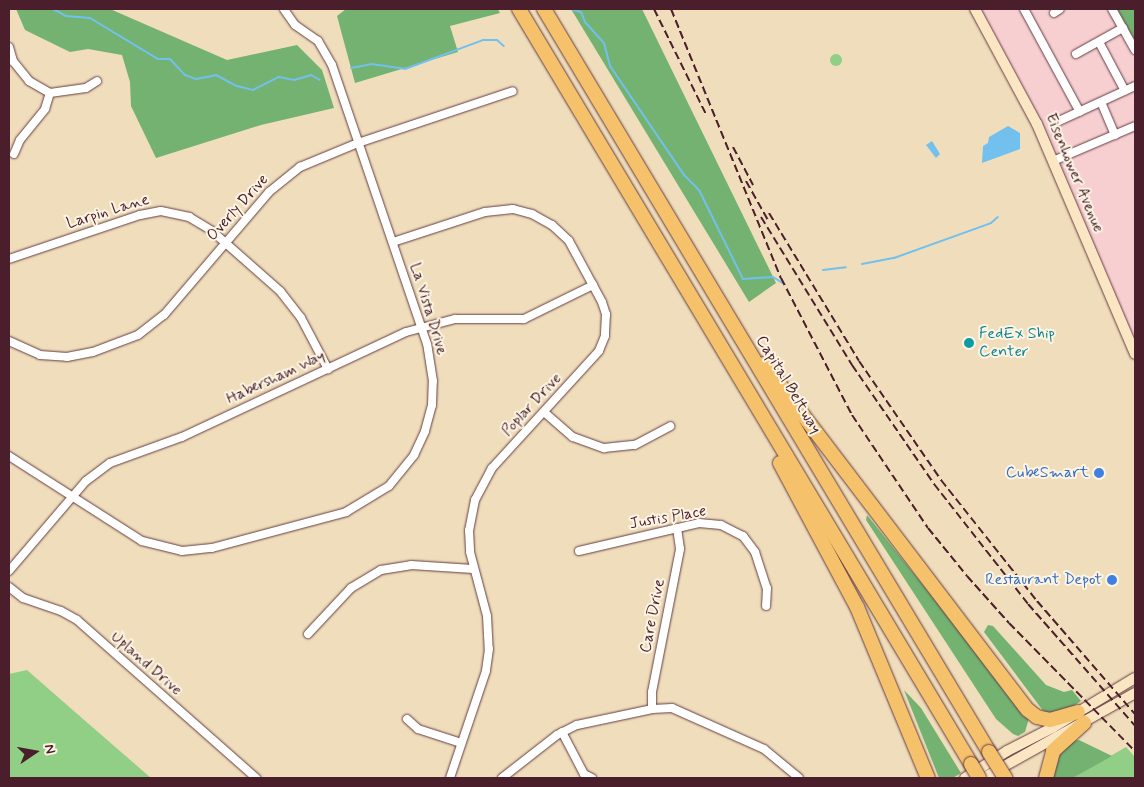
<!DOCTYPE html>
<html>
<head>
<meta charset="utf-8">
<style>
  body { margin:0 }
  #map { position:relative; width:1144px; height:787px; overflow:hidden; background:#f0ddbb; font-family:Mynerve,sans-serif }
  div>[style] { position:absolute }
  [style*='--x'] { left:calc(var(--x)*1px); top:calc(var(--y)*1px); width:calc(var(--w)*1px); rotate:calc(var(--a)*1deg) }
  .built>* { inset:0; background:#f7cfd1 }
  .green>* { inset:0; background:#90cf85 }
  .round { border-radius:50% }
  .forest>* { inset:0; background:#74b272 }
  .water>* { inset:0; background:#72c0ed }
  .stream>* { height:2px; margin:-1px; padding:0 1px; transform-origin:1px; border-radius:1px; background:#72c0ed }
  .roads { filter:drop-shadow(0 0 1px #633c41) drop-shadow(0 0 1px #633c41) }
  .minor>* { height:8px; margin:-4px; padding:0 4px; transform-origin:4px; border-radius:4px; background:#fff }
  .secondary>* { height:10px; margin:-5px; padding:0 5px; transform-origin:5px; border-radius:5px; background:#fbe6c4 }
  .motorway>* { height:14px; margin:-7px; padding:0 7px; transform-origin:7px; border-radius:7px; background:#f5c16b }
  .rail>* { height:2px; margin-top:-1px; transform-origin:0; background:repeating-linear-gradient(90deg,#4a1f2b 0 8px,transparent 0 12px) }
  .bridges { filter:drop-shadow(0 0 1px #633c41) drop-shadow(0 0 1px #633c41) }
  .motorway-bridge>* { height:14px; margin:-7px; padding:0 7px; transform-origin:7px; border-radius:7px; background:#f5c16b }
  .dots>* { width:14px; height:14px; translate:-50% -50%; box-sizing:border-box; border:2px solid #fcf5e5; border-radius:50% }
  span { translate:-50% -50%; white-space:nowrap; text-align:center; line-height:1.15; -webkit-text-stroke:4px #fcf5e5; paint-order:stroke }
  .street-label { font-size:16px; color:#4a1f2b }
  .culture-label { font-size:16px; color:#0d838f }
  .left { translate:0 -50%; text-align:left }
  .shop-label { font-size:16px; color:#366cbe }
  .right { translate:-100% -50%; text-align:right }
  .frame { position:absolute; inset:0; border:10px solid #4a1f2b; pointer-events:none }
  .north { position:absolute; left:10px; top:727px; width:50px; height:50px; -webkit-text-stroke:4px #fcf5e5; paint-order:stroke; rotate:78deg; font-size:14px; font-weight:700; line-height:20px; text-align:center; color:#4a1f2b }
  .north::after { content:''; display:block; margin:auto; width:18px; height:22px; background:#4a1f2b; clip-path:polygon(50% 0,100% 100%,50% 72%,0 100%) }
</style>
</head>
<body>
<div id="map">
  <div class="built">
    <div style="clip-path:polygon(974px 9px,1117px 9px,1135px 41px,1135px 354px,1050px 153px)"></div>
  </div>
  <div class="green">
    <div class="round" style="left:830px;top:54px;width:12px;height:12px"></div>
    <div style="clip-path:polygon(27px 670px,75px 712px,151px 778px,9px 778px,9px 674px)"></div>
    <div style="clip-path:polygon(1126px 747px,1135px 757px,1135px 778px,1073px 778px)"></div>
  </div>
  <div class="forest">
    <div style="clip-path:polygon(16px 9px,110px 9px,227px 60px,297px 45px,322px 70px,334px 108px,261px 125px,156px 158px,131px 106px,130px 82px,122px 55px,88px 49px,70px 52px,25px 30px)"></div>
    <div style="clip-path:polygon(346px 9px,498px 9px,500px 13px,450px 26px,458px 52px,355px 83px,337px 16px)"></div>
    <div style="clip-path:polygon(571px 9px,642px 9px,776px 283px,749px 302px)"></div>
    <div style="clip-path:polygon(1117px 9px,1135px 9px,1135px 41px)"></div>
    <div style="clip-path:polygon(867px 515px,1029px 718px,1025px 732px,1018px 736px,1013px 734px,996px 719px,866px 520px)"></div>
    <div style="clip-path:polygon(988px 625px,993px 626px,1046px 685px,1064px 692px,1072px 690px,1081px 701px,1072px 707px,1050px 713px,1044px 712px,984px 632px)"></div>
    <div style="clip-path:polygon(904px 690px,921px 708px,961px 773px,953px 778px,939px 778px)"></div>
    <div style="clip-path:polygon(1079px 740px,1112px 756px,1073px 778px,1053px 778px,1059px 754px,1072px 741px)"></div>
  </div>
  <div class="water">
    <div style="clip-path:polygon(1008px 126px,1020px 133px,1020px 149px,982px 163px,983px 146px,988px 143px,989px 137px)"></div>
    <div style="clip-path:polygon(932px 141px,940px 154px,936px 158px,926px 145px)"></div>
  </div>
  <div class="stream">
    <div style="--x:53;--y:9;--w:15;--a:28"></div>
    <div style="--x:66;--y:16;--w:24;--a:5"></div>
    <div style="--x:90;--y:18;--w:79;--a:31.1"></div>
    <div style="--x:158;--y:59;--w:12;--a:0"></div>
    <div style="--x:170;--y:59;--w:22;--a:47"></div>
    <div style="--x:185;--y:75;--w:12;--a:20"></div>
    <div style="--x:196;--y:79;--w:20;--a:-11"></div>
    <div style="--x:216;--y:75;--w:24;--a:28"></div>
    <div style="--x:237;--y:86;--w:16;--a:14"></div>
    <div style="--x:253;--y:90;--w:29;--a:-27"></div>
    <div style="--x:279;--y:77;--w:15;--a:11"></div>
    <div style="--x:294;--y:80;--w:18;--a:-16"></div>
    <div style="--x:311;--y:75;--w:10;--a:29"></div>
    <div style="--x:571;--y:9;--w:10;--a:17"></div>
    <div style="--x:581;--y:12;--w:11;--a:68"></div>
    <div style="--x:585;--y:22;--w:28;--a:48"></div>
    <div style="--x:604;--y:43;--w:24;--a:75"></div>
    <div style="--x:610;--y:66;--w:132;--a:55.8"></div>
    <div style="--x:684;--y:175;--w:21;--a:45"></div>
    <div style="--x:699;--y:190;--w:99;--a:63.7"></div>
    <div style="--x:743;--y:279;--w:30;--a:-4"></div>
    <div style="--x:773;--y:277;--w:13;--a:32"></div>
    <div style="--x:351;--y:68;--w:20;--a:-11"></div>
    <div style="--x:371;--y:64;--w:34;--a:8"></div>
    <div style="--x:405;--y:69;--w:83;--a:-20.4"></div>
    <div style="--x:483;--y:40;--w:14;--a:0"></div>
    <div style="--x:497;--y:40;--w:9;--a:41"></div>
    <div style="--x:862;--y:264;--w:33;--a:-11"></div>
    <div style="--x:894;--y:258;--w:103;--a:-19.8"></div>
    <div style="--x:991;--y:223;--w:9;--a:-41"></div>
    <div style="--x:823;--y:270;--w:23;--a:-7"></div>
  </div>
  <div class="roads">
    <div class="minor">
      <div style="--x:1024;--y:9;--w:117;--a:61.5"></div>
      <div style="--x:1112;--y:9;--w:47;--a:60.7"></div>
      <div style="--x:1054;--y:13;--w:7;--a:-34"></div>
      <div style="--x:1099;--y:42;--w:55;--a:62"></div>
      <div style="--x:9;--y:47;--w:15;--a:74"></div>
      <div style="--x:13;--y:61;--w:26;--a:51"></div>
      <div style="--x:29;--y:81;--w:24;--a:30"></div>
      <div style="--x:50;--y:93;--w:36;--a:-8"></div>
      <div style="--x:86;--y:88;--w:13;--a:-32"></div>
      <div style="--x:1076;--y:54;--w:54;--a:-29"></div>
      <div style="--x:1101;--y:102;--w:36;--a:67"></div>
      <div style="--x:1059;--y:121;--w:84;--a:-24.7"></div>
      <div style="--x:14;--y:154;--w:15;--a:-67"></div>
      <div style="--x:20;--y:140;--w:40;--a:-51"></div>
      <div style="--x:45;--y:109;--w:17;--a:-73"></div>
      <div style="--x:1053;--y:161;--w:89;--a:-23.1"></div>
      <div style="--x:393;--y:242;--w:97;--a:-18.1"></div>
      <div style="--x:485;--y:212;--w:28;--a:-6"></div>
      <div style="--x:513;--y:209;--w:20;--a:15"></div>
      <div style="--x:532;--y:214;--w:23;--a:29"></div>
      <div style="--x:552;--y:225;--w:23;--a:43"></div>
      <div style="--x:569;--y:241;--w:69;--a:61.6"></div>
      <div style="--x:602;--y:302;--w:13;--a:72"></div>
      <div style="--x:606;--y:314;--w:22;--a:93"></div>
      <div style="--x:605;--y:336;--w:16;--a:112"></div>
      <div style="--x:599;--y:351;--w:159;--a:132.4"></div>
      <div style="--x:492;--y:468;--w:36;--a:118"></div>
      <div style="--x:475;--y:500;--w:31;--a:101"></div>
      <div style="--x:469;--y:530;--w:22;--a:87"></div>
      <div style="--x:470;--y:552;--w:66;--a:75.1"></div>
      <div style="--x:487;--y:616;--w:33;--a:87"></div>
      <div style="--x:489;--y:649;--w:22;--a:98"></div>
      <div style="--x:486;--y:671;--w:113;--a:108.6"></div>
      <div style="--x:9;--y:259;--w:138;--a:-18.6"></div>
      <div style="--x:140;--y:215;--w:21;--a:-11"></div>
      <div style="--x:161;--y:211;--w:29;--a:12"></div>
      <div style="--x:189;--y:217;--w:27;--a:31"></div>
      <div style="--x:212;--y:231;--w:91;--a:41.4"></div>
      <div style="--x:280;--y:291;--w:34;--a:52"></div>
      <div style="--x:301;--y:318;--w:58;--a:62.1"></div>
      <div style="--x:9;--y:341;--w:34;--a:24"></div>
      <div style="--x:40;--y:355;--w:27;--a:4"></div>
      <div style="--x:67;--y:357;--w:26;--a:-11"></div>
      <div style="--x:93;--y:352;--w:48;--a:-20.7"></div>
      <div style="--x:138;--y:335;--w:33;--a:-38"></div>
      <div style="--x:164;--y:315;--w:162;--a:-49.5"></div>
      <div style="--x:269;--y:192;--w:40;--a:-39"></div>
      <div style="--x:300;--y:167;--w:63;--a:-22.5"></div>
      <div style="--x:358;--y:143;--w:163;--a:-18.5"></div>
      <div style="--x:544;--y:412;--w:38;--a:41"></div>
      <div style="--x:573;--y:437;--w:33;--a:20"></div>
      <div style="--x:604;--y:448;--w:31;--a:-6"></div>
      <div style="--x:635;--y:445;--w:40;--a:-28"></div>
      <div style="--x:9;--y:456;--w:158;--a:32.6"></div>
      <div style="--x:142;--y:541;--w:41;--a:14"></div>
      <div style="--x:182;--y:551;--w:30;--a:-6"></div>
      <div style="--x:212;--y:548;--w:139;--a:-15"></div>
      <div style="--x:346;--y:512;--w:50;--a:-31.2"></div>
      <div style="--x:389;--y:486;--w:40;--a:-51"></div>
      <div style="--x:414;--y:455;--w:26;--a:-65"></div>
      <div style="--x:425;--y:431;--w:27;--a:-75"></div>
      <div style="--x:432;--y:405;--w:24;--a:-88"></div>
      <div style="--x:433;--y:381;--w:37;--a:-99"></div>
      <div style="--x:427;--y:344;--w:295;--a:-108.8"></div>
      <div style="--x:332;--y:65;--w:28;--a:-120"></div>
      <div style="--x:318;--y:41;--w:28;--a:-145"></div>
      <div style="--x:295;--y:25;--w:19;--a:-125"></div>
      <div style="--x:579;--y:551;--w:123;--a:-13.1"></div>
      <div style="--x:699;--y:523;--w:22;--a:5"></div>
      <div style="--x:721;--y:525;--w:25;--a:27"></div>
      <div style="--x:743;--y:536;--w:20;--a:53"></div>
      <div style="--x:755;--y:552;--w:38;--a:72"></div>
      <div style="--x:767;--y:588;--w:18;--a:93"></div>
      <div style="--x:9;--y:571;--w:118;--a:-49.5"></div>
      <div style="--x:86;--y:481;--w:30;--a:-37"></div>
      <div style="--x:110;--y:463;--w:77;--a:-19.9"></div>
      <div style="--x:182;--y:437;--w:247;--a:-25.1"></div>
      <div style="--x:406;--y:332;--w:51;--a:-14.9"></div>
      <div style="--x:455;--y:319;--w:69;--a:0"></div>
      <div style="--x:524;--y:319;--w:77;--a:-26.2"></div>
      <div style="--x:9;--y:587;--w:18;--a:38"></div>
      <div style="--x:23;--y:598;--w:40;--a:18.9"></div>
      <div style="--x:61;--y:611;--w:18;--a:29"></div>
      <div style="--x:77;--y:620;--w:239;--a:41.4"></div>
      <div style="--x:308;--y:634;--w:63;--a:-46.9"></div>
      <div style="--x:351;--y:588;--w:35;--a:-31"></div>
      <div style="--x:381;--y:570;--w:30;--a:-9"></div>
      <div style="--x:411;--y:565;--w:62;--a:3.7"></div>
      <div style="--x:652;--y:709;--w:17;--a:-90"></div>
      <div style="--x:652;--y:692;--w:146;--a:-78.9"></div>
      <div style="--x:680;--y:549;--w:21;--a:-98"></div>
      <div style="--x:407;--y:719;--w:15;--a:42"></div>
      <div style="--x:418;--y:729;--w:45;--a:18"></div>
      <div style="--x:562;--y:732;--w:47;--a:62.4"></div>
      <div style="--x:584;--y:774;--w:9;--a:27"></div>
      <div style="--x:502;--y:778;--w:70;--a:-38"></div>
      <div style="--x:557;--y:735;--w:22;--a:-27"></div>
      <div style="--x:577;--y:725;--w:77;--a:-12"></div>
      <div style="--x:652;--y:709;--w:20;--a:-3"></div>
      <div style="--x:672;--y:708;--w:101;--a:24"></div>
      <div style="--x:764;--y:749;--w:45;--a:39.6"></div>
    </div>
    <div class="secondary">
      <div style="--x:975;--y:9;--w:131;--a:61.7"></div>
      <div style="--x:1037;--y:124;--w:250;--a:66.9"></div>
      <div style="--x:965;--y:778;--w:50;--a:-32.7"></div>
      <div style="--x:1007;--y:751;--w:51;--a:-27.1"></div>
      <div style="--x:1052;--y:728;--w:97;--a:-31.1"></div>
      <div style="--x:983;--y:778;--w:174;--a:-29.2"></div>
    </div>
    <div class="motorway">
      <div style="--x:519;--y:9;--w:880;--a:59.09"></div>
      <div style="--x:544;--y:9;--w:866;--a:59.08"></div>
      <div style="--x:764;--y:364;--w:435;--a:52.7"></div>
      <div style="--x:1028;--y:710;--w:11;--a:38"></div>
      <div style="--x:1037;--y:717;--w:13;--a:13"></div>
      <div style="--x:1050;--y:720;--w:29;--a:-16"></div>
      <div style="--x:780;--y:463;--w:163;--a:61.9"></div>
      <div style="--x:857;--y:607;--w:185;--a:67.5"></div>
      <div style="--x:1046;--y:778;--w:28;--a:-75"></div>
      <div style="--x:1053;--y:751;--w:42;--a:-42.1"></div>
    </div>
  </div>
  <div class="rail">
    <div style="--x:654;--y:9;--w:117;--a:63.7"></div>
    <div style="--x:671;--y:9;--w:291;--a:67.8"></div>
    <div style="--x:781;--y:278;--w:154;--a:62.6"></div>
    <div style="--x:852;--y:415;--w:136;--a:56.1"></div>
    <div style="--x:928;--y:528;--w:62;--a:50.9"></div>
    <div style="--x:967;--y:576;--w:63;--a:48.2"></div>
    <div style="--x:1009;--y:623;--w:180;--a:45.5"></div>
    <div style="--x:733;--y:147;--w:43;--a:62.2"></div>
    <div style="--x:746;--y:181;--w:47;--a:60.7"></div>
    <div style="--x:769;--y:213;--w:173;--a:58.7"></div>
    <div style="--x:859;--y:361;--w:145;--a:55.4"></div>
    <div style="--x:941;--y:480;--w:154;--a:51.6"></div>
    <div style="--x:1037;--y:601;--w:150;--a:49.1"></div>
    <div style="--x:761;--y:217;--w:174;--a:58.4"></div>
    <div style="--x:852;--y:365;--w:145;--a:55.4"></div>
    <div style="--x:934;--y:484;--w:152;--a:51.9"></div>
    <div style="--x:1028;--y:604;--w:162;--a:48.7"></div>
  </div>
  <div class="bridges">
    <div class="motorway-bridge">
      <div style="--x:989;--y:752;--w:31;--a:58"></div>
      <div style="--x:971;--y:764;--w:16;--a:60"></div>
    </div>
  </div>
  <div class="dots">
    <div style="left:969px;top:343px;background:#0f9aa8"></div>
    <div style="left:1099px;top:473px;background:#3f7fe0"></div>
    <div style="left:1112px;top:580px;background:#3f7fe0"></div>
  </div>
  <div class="street-label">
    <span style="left:1074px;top:173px;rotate:67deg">Eisenhower Avenue</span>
    <span style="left:238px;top:208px;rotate:-48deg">Overly Drive</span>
    <span style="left:108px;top:212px;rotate:-17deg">Larpin Lane</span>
    <span style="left:428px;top:309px;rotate:73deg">La Vista Drive</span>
    <span style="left:276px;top:378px;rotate:-25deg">Habersham Way</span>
    <span style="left:788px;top:385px;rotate:59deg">Capital Beltway</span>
    <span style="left:532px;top:405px;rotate:-47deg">Poplar Drive</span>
    <span style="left:668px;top:518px;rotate:-10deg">Justis Place</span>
    <span style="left:653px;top:616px;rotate:-79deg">Care Drive</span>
    <span style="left:146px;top:664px;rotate:41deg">Upland Drive</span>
  </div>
  <div class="culture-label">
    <span class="left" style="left:979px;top:343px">FedEx Ship<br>Center</span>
  </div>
  <div class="shop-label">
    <span class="right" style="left:1089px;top:473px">CubeSmart</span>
    <span class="right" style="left:1102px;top:580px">Restaurant Depot</span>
  </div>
  <div class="frame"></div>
  <div class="north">N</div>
</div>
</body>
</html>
